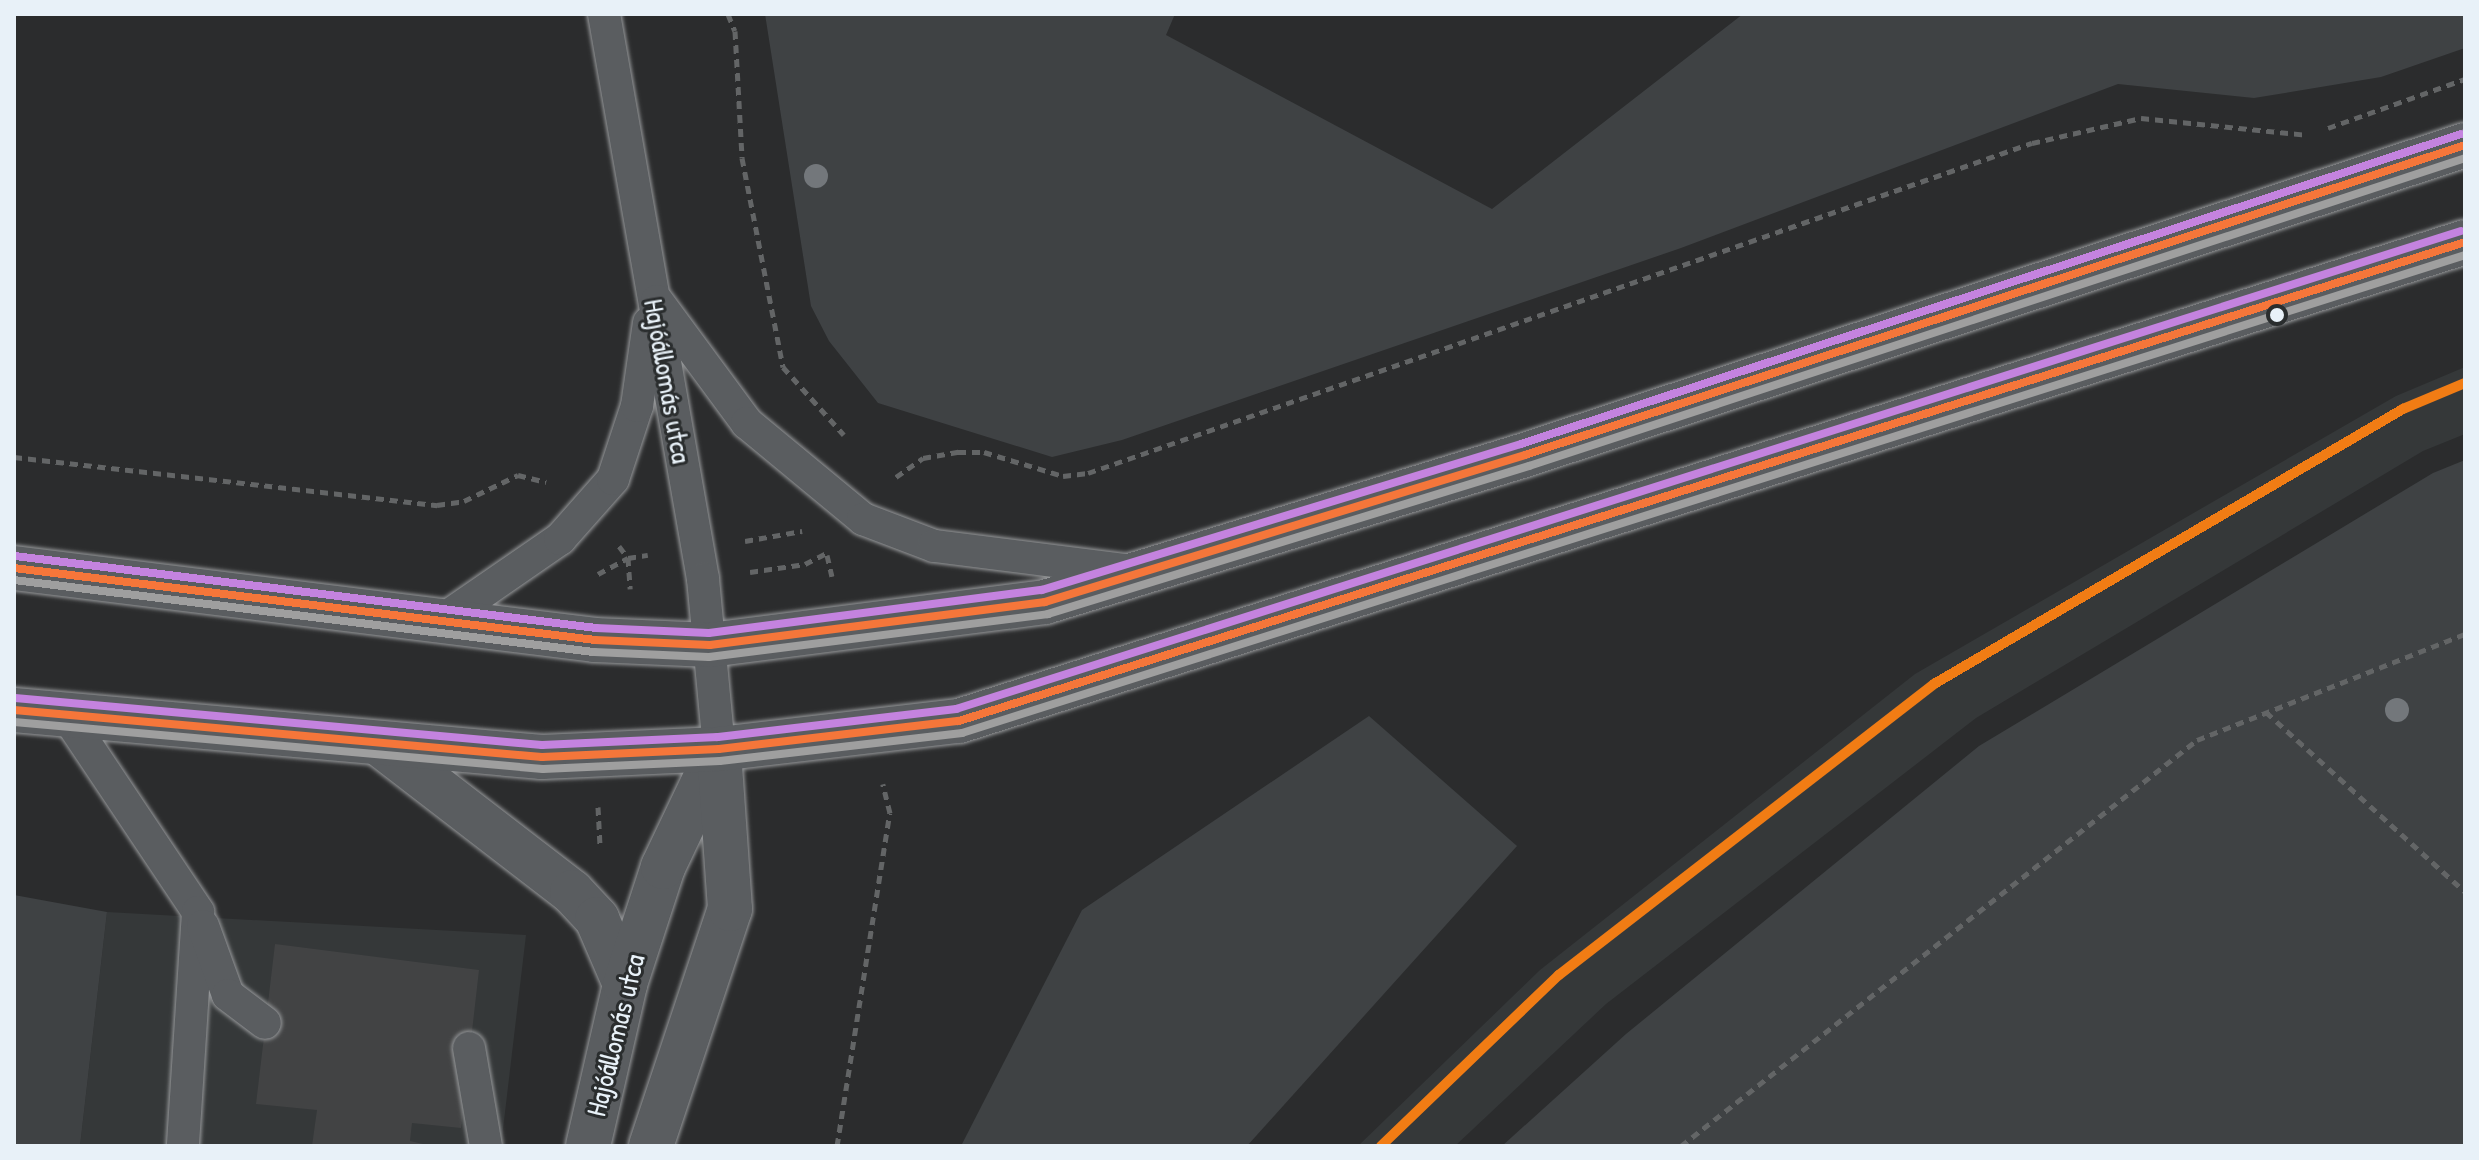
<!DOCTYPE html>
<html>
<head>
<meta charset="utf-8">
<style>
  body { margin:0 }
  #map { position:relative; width:2479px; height:1160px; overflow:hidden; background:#2b2c2d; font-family:"Patrick Hand",sans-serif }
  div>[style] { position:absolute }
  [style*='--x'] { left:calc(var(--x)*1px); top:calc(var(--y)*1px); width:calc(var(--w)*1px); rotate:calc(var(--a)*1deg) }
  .built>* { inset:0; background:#353839 }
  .green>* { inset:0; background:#3f4244 }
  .building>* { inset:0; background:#424344 }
  .path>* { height:5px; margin-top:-2.5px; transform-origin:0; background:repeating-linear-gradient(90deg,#636566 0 8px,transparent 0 14px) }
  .roads { filter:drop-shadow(0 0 2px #96989a) drop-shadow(0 0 2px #96989a) }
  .lane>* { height:32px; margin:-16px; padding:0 16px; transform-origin:16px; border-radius:16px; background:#5a5d60 }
  .street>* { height:44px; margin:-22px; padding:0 22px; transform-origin:22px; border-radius:22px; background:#5a5d60 }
  .secondary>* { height:44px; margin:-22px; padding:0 22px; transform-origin:22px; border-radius:22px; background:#5a5d60 }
  .bus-1>* { height:8px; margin:-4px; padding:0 4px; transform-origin:4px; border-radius:4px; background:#f5763a }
  .bus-2>* { height:8px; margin:-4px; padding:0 4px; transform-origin:4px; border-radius:4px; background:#9f9f9f }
  .bus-3>* { height:8px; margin:-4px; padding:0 4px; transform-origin:4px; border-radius:4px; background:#c483df }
  .rail-1>* { height:10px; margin:-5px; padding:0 5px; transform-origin:5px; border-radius:5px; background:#f17c14 }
  .trees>* { width:24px; height:24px; margin:-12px; border-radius:50%; background:#73777b }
  .dots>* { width:22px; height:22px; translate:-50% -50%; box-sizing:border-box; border:4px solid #2a2d2e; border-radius:50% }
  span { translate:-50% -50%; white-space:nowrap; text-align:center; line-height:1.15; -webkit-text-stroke:6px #2a2d2e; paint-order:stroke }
  .street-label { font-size:28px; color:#e8f1f8 }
  .frame { position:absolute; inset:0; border:16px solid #e8f1f8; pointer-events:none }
</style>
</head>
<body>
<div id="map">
  <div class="built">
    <div style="clip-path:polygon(2465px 367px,2465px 434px,2423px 451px,1976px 718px,1606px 1004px,1455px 1146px,1358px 1146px,1540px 970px,1915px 674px,2396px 396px)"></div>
    <div style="clip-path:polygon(107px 912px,526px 935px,501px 1146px,80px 1146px)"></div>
  </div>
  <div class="green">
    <div style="clip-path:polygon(765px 14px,1175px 14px,1166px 35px,1492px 209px,1743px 14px,2465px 14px,2465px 48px,2381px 77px,2254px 98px,2118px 84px,1681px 248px,1122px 440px,1052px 457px,878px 403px,829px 341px,811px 306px)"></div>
    <div style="clip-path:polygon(2465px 460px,2465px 1146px,1502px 1146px,1626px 1034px,1979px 746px,2433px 473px)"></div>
    <div style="clip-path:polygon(1369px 716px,1517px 846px,1247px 1146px,961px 1146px,1082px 910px)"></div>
    <div style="clip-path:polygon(14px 895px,107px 912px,80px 1146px,14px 1146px)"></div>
  </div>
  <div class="building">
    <div style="clip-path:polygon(275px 944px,479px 970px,461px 1128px,412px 1123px,410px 1141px,432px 1146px,312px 1146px,317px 1110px,256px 1104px)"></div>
  </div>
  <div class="path">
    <div style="--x:728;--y:14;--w:18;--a:68"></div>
    <div style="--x:735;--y:31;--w:127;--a:86.8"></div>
    <div style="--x:742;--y:158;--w:213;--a:78.9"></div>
    <div style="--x:783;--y:367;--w:91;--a:48.1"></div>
    <div style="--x:2328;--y:128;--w:145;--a:-19.7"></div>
    <div style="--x:14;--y:457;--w:426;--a:6.5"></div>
    <div style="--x:437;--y:505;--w:27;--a:-8"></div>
    <div style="--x:464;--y:501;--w:60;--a:-25.7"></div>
    <div style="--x:518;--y:475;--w:29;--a:14"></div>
    <div style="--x:896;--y:477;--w:33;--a:-35"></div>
    <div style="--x:923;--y:458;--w:36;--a:-10"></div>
    <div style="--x:958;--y:452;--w:26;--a:0"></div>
    <div style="--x:984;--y:452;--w:83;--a:16.9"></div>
    <div style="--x:1063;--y:476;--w:25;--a:-7"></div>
    <div style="--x:1088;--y:473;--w:1000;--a:-19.27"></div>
    <div style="--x:2032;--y:143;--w:112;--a:-12.9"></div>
    <div style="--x:2141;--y:118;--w:167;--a:5.8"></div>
    <div style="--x:745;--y:541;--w:58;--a:-10"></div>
    <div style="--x:619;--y:546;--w:15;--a:53"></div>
    <div style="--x:628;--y:558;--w:31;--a:86"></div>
    <div style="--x:827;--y:555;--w:22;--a:77"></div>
    <div style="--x:750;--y:572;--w:56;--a:-8.3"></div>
    <div style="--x:805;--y:564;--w:27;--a:-27"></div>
    <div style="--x:598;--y:574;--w:34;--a:-28"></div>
    <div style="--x:628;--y:558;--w:20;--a:-9"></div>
    <div style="--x:2266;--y:712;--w:268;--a:42.1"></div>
    <div style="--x:598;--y:807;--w:38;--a:87"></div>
    <div style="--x:837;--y:1146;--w:337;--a:-81"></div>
    <div style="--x:890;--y:813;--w:30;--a:-104"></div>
    <div style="--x:1681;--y:1146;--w:657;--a:-38.2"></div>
    <div style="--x:2197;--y:740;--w:288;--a:-21.6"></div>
  </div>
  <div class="roads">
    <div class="lane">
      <div style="--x:604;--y:14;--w:574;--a:80.06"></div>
      <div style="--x:703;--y:579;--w:171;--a:84.6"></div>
      <div style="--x:657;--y:301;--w:152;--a:53.6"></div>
      <div style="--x:747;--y:423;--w:151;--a:39.6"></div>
      <div style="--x:863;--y:519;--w:76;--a:20.8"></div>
      <div style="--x:934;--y:546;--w:199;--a:7.2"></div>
      <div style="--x:441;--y:621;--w:145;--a:-34.6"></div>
      <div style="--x:560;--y:539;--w:80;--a:-48.5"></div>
      <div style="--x:613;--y:479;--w:77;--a:-71.8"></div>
      <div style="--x:637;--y:406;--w:84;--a:-81.8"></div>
      <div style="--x:67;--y:716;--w:236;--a:56.2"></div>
      <div style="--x:198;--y:912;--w:234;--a:93.7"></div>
      <div style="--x:203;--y:926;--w:73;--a:70.1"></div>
      <div style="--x:228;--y:995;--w:46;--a:37.1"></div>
      <div style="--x:469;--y:1048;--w:99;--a:80.2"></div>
    </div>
    <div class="street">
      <div style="--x:381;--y:745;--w:241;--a:37.6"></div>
      <div style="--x:572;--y:892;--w:37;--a:47"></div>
      <div style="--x:597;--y:919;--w:71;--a:66.7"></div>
      <div style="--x:588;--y:1146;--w:166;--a:-77.1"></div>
      <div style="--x:625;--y:984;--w:123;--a:-72"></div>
      <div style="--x:663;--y:867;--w:131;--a:-64.6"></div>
      <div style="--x:651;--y:1146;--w:250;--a:-71.6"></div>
      <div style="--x:730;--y:909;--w:158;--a:-94"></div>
    </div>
    <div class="secondary">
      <div style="--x:14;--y:568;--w:585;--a:7.06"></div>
      <div style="--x:595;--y:640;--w:115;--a:2.5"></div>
      <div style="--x:710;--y:645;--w:338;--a:-7.3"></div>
      <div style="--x:1045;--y:602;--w:502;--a:-17.03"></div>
      <div style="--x:1525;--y:455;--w:990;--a:-18.25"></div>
      <div style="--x:14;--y:710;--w:530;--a:5.09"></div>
      <div style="--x:542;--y:757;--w:177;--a:-2.6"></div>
      <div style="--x:719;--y:749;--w:242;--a:-6.7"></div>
      <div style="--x:959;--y:721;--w:1580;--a:-17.64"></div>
    </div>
  </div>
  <div class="bus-1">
    <div style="--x:14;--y:568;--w:585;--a:7.06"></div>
    <div style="--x:595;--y:640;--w:115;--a:2.5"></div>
    <div style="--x:710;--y:645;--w:338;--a:-7.3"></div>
    <div style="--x:1045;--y:602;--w:502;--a:-17.03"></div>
    <div style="--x:1525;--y:455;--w:990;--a:-18.25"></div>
    <div style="--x:14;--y:710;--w:530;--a:5.09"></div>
    <div style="--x:542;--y:757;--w:177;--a:-2.6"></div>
    <div style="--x:719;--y:749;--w:242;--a:-6.7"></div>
    <div style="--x:959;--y:721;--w:1580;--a:-17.64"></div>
  </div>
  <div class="bus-2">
    <div style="--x:14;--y:580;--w:584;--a:7.08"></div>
    <div style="--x:594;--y:652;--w:115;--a:2.5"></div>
    <div style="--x:709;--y:657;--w:342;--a:-7.2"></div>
    <div style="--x:1048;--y:614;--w:503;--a:-17.1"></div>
    <div style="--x:1529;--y:466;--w:985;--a:-18.21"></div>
    <div style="--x:14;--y:722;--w:531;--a:5.08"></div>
    <div style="--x:543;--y:769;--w:177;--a:-2.6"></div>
    <div style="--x:720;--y:761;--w:244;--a:-6.6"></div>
    <div style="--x:962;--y:733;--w:1577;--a:-17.64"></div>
  </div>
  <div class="bus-3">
    <div style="--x:15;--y:556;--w:585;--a:7.06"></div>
    <div style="--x:596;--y:628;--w:113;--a:2.5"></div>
    <div style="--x:709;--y:633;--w:336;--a:-7.4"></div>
    <div style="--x:1042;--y:590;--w:501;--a:-16.95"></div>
    <div style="--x:1521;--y:444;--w:990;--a:-18.25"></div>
    <div style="--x:15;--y:698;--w:529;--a:5.1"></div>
    <div style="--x:542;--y:745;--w:176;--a:-2.6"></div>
    <div style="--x:718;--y:737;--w:240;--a:-6.7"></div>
    <div style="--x:956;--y:709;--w:1579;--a:-17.62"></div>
  </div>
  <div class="rail-1">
    <div style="--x:1381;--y:1146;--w:247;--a:-43.9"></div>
    <div style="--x:1559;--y:975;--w:475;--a:-37.8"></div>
    <div style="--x:1934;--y:684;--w:544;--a:-30.39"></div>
    <div style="--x:2403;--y:409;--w:67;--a:-22.8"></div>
  </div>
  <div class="trees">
    <div style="left:816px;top:176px"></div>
    <div style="left:2397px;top:710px"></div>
  </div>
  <div class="dots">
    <div style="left:2277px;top:315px;background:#e8f1f8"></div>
  </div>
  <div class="street-label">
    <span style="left:668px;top:381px;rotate:80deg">Hajóállomás utca</span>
    <span style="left:615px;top:1035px;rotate:-76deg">Hajóállomás utca</span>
  </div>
  <div class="frame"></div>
</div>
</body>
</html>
